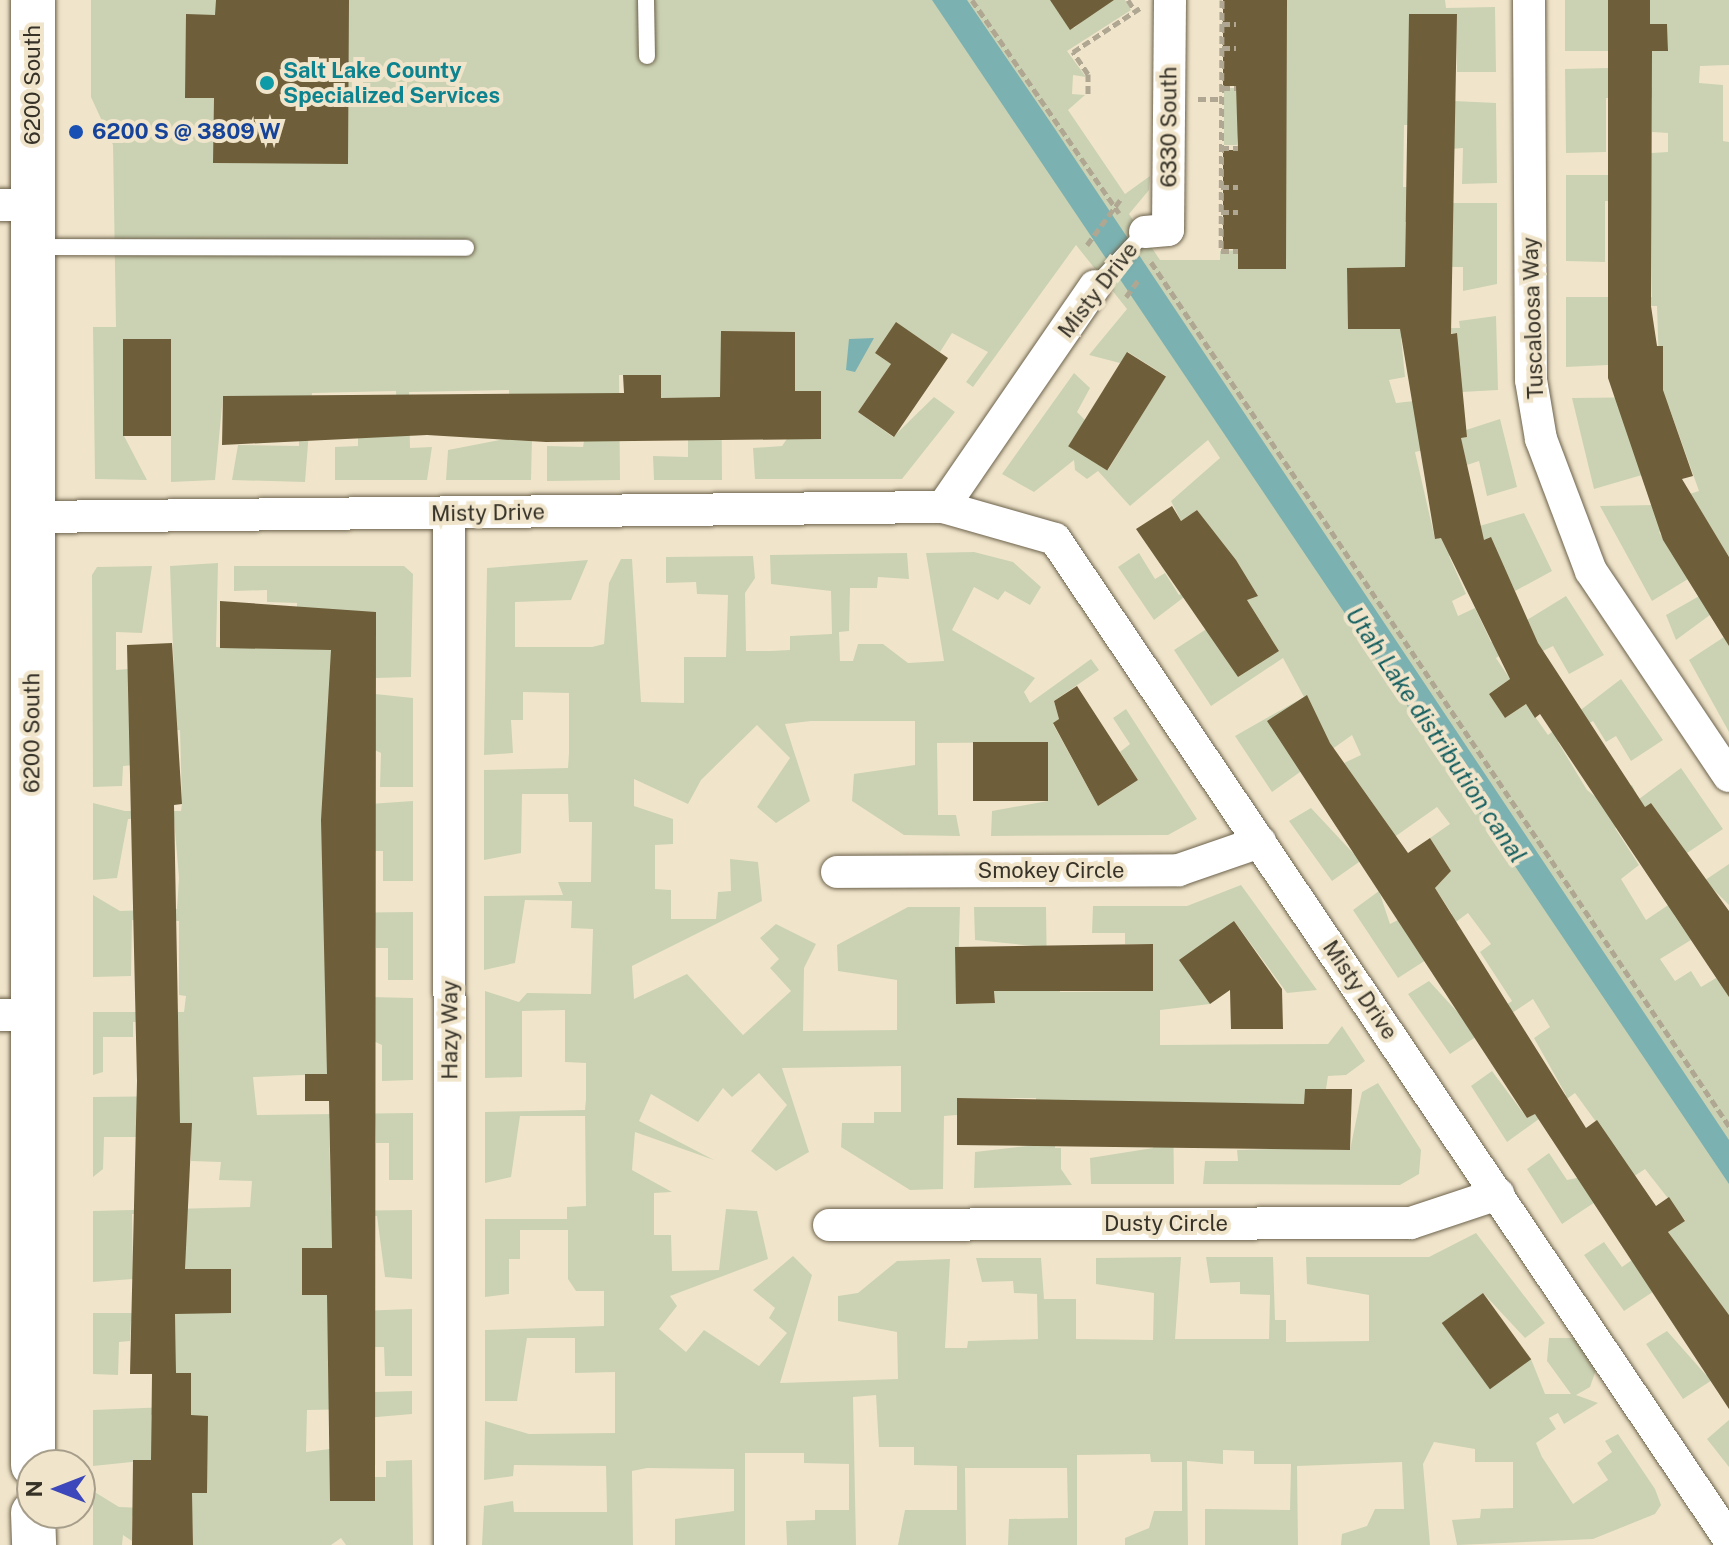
<!DOCTYPE html>
<html>
<head>
<meta charset="utf-8">
<style>
  body { margin:0 }
  #map { position:relative; width:1729px; height:1545px; overflow:hidden; background:#f0e5cb; font-family:"Public Sans",sans-serif }
  div>[style] { position:absolute }
  [style*='--x'] { left:calc(var(--x)*1px); top:calc(var(--y)*1px); width:calc(var(--w)*1px); rotate:calc(var(--a)*1deg) }
  .green>* { inset:0; background:#cbd2b3; transform-origin:0 0 }
  .water>* { inset:0; background:#7bb1b1 }
  .building>* { inset:0; background:#6e5e3a; transform-origin:0 0 }
  .path>* { height:5px; margin-top:-2.5px; transform-origin:0; background:repeating-linear-gradient(90deg,#b0a793 0 8px,transparent 0 12px) }
  .roads { filter:drop-shadow(0 0 2px #6c614b) drop-shadow(0 0 2px #6c614b) }
  .lane>* { height:16px; margin:-8px; padding:0 8px; transform-origin:8px; border-radius:8px; background:#fff }
  .street>* { height:32px; margin:-16px; padding:0 16px; transform-origin:16px; border-radius:16px; background:#fff }
  .secondary>* { height:44px; margin:-22px; padding:0 22px; transform-origin:22px; border-radius:22px; background:#fff }
  .dots>* { width:22px; height:22px; translate:-50% -50%; box-sizing:border-box; border:4px solid #f0e5cb; border-radius:50% }
  span { translate:-50% -50%; white-space:nowrap; text-align:center; line-height:1.15; -webkit-text-stroke:8px #f0e5cb; paint-order:stroke }
  .culture-label { font-size:22px; color:#0d838f; font-weight:700 }
  .left { translate:0 -50%; text-align:left }
  .street-label { font-size:22px; color:#363228 }
  .transit-label { font-size:22px; color:#164399; font-weight:700 }
  .water-label { font-size:24px; color:#155f60; font-style:italic }
  .north { position:absolute; left:16px; top:1449px; width:80px; height:80px; box-sizing:border-box; background:#f0e5cb; border:2px solid #a69d8a; border-radius:50%; rotate:270deg; font-size:22px; font-weight:700; line-height:32px; text-align:center; color:#363228 }
  .north::after { content:''; display:block; margin:auto; width:28px; height:36px; background:#3b47ba; clip-path:polygon(50% 0,100% 100%,50% 72%,0 100%) }
</style>
</head>
<body>
<div id="map">
  <div class="green">
    <div style="clip-path:polygon(91px 0,1054px 0,1074px 28px,1108px 0,1125px 0,1131px 10px,1067px 51px,1086px 77px,1073px 75px,1072px 94px,1085px 95px,1068px 110px,1125px 194px,1150px 176px,1149px 190px,1129px 214px,1160px 260px,1220px 260px,1220px 251px,1238px 250px,1238px 266px,1238px 132px,1237px 145px,1224px 145px,1224px 88px,1237px 88px,1283px 0,1445px 0,1446px 8px,1495px 7px,1496px 72px,1457px 72px,1456px 14px,1410px 14px,1454px 101px,1496px 103px,1497px 183px,1462px 184px,1463px 148px,1451px 149px,1452px 125px,1404px 125px,1403px 187px,1413px 187px,1414px 203px,1497px 203px,1497px 284px,1463px 291px,1463px 267px,1450px 267px,1449px 221px,1405px 222px,1405px 267px,1348px 329px,1460px 328px,1459px 321px,1496px 316px,1498px 390px,1462px 392px,1456px 333px,1401px 338px,1405px 377px,1389px 380px,1396px 403px,1414px 401px,1424px 441px,1467px 437px,1466px 430px,1500px 419px,1517px 487px,1487px 496px,1479px 461px,1467px 465px,1461px 442px,1415px 452px,1435px 539px,1524px 513px,1552px 571px,1515px 591px,1490px 538px,1449px 556px,1466px 594px,1452px 601px,1458px 616px,1475px 608px,1491px 642px,1566px 596px,1604px 655px,1569px 674px,1553px 646px,1543px 651px,1532px 635px,1496px 658px,1510px 679px,1489px 694px,1505px 718px,1526px 704px,1548px 735px,1621px 679px,1663px 740px,1631px 761px,1616px 736px,1606px 742px,1593px 721px,1558px 742px,1587px 790px,1603px 803px,1632px 785px,1639px 799px,1681px 768px,1723px 829px,1687px 853px,1651px 803px,1615px 828px,1639px 865px,1621px 879px,1646px 920px,1729px 864px,1729px 905px,1713px 889px,1674px 915px,1691px 940px,1660px 959px,1675px 981px,1691px 971px,1701px 987px,1716px 978px,1729px 989px,1729px 1315px,1692px 1266px,1624px 1311px,1584px 1255px,1604px 1242px,1622px 1267px,1632px 1260px,1684px 1256px,1668px 1232px,1685px 1220px,1645px 1169px,1562px 1224px,1527px 1169px,1549px 1153px,1567px 1180px,1629px 1167px,1575px 1093px,1507px 1142px,1471px 1086px,1492px 1071px,1527px 1118px,1566px 1095px,1534px 1038px,1550px 1027px,1533px 999px,1450px 1054px,1408px 994px,1429px 981px,1472px 1028px,1512px 1001px,1480px 952px,1491px 944px,1468px 913px,1433px 939px,1440px 951px,1398px 978px,1353px 910px,1379px 891px,1390px 924px,1398px 920px,1412px 941px,1452px 914px,1435px 888px,1451px 871px,1430px 838px,1450px 824px,1437px 807px,1332px 881px,1289px 821px,1311px 808px,1354px 854px,1390px 828px,1344px 763px,1361px 755px,1352px 735px,1272px 792px,1235px 736px,1304px 697px,1283px 658px,1211px 706px,1174px 650px,1208px 628px,1238px 677px,1279px 651px,1247px 600px,1217px 572px,1154px 620px,1118px 567px,1139px 553px,1155px 579px,1165px 573px,1179px 595px,1231px 559px,1197px 510px,1181px 521px,1171px 501px,1220px 458px,1208px 440px,1130px 506px,1098px 471px,1087px 479px,1075px 470px,1074px 460px,1034px 492px,1002px 474px,1074px 373px,1090px 388px,1077px 412px,1085px 420px,1070px 447px,1108px 470px,1166px 376px,1128px 352px,1120px 363px,1089px 355px,1127px 309px,1076px 245px,973px 387px,966px 382px,988px 352px,952px 333px,940px 352px,896px 323px,875px 353px,891px 364px,858px 412px,893px 437px,934px 397px,955px 412px,902px 479px,755px 479px,753px 448px,782px 446px,820px 391px,774px 391px,774px 353px,795px 350px,795px 332px,721px 331px,722px 480px,654px 480px,653px 456px,688px 457px,688px 440px,661px 398px,660px 375px,619px 375px,620px 480px,547px 481px,547px 446px,583px 447px,584px 441px,533px 395px,531px 480px,446px 480px,448px 450px,510px 438px,509px 390px,409px 392px,410px 448px,432px 447px,427px 480px,335px 480px,335px 447px,358px 446px,358px 436px,397px 435px,396px 391px,312px 393px,305px 482px,232px 480px,238px 445px,299px 446px,299px 397px,223px 396px,215px 480px,171px 482px,171px 339px,123px 340px,124px 436px,147px 480px,95px 479px,93px 327px,116px 327px,113px 145px,91px 97px)"></div>
    <div style="left:1565px;top:0;width:43px;height:51px"></div>
    <div style="clip-path:polygon(1650px 0,1729px 0,1729px 65px,1700px 66px,1699px 83px,1723px 85px,1723px 141px,1729px 142px,1729px 557px,1699px 508px,1659px 532px,1688px 579px,1652px 601px,1600px 506px,1654px 505px,1699px 491px,1669px 407px,1642px 475px,1594px 489px,1572px 398px,1660px 397px,1657px 306px,1609px 306px,1608px 365px,1566px 367px,1566px 297px,1652px 297px,1651px 201px,1605px 201px,1605px 262px,1566px 261px,1566px 175px,1651px 175px,1651px 153px,1668px 152px,1668px 133px,1652px 132px,1652px 98px,1606px 98px,1606px 152px,1566px 153px,1565px 69px,1609px 68px,1610px 88px,1652px 87px,1652px 51px,1668px 51px,1667px 25px,1650px 24px)"></div>
    <div style="clip-path:polygon(974px 552px,1013px 562px,1041px 587px,1030px 605px,1005px 591px,998px 600px,974px 587px,952px 630px,1035px 678px,1024px 692px,1030px 703px,1091px 659px,1099px 670px,1054px 701px,1059px 719px,1053px 724px,1098px 806px,1138px 780px,1120px 752px,1130px 744px,1113px 718px,1126px 709px,1197px 819px,1168px 835px,991px 836px,992px 811px,1048px 801px,1048px 742px,937px 743px,938px 815px,956px 815px,960px 836px,904px 835px,852px 801px,854px 774px,915px 765px,915px 721px,811px 721px,785px 724px,810px 801px,776px 823px,757px 807px,790px 758px,757px 725px,701px 780px,688px 804px,634px 779px,634px 806px,673px 819px,673px 844px,655px 845px,655px 889px,671px 890px,671px 919px,716px 919px,718px 892px,731px 891px,730px 859px,758px 862px,762px 901px,632px 966px,634px 999px,687px 974px,743px 1035px,791px 991px,770px 968px,779px 959px,760px 938px,776px 924px,816px 944px,804px 968px,803px 1031px,897px 1030px,897px 980px,838px 971px,837px 945px,908px 907px,960px 907px,957px 1004px,995px 1003px,994px 991px,1034px 946px,975px 940px,974px 907px,1046px 907px,1047px 978px,1060px 979px,1060px 992px,1153px 991px,1152px 944px,1125px 944px,1125px 933px,1092px 933px,1093px 906px,1187px 906px,1241px 885px,1317px 990px,1287px 993px,1234px 921px,1196px 984px,1210px 1004px,1160px 1010px,1160px 1045px,1328px 1044px,1342px 1026px,1365px 1061px,1346px 1075px,1328px 1076px,1326px 1089px,1305px 1089px,1304px 1149px,1350px 1150px,1362px 1092px,1378px 1083px,1421px 1150px,1419px 1174px,1400px 1185px,1203px 1184px,1205px 1161px,1238px 1161px,1237px 1150px,1268px 1149px,1268px 1104px,1173px 1105px,1174px 1184px,1091px 1184px,1090px 1158px,1153px 1148px,1153px 1102px,1055px 1102px,1055px 1148px,1061px 1148px,1061px 1169px,1072px 1185px,974px 1188px,975px 1152px,1036px 1145px,1036px 1098px,958px 1098px,957px 1115px,944px 1116px,943px 1189px,910px 1190px,841px 1147px,842px 1123px,874px 1123px,874px 1112px,901px 1112px,901px 1066px,782px 1068px,809px 1152px,776px 1171px,751px 1151px,787px 1105px,759px 1073px,732px 1097px,723px 1088px,698px 1122px,651px 1094px,639px 1121px,714px 1160px,635px 1132px,632px 1170px,672px 1192px,654px 1193px,654px 1235px,671px 1235px,672px 1271px,719px 1270px,726px 1209px,757px 1211px,768px 1259px,670px 1296px,677px 1306px,659px 1329px,686px 1352px,704px 1330px,759px 1366px,787px 1333px,769px 1318px,775px 1308px,753px 1290px,793px 1256px,812px 1275px,780px 1383px,898px 1379px,897px 1332px,838px 1321px,838px 1296px,858px 1293px,897px 1261px,950px 1259px,945px 1348px,967px 1348px,968px 1341px,1038px 1339px,1037px 1294px,1014px 1293px,1013px 1281px,982px 1282px,976px 1258px,1041px 1258px,1044px 1299px,1076px 1299px,1076px 1339px,1153px 1340px,1154px 1293px,1096px 1284px,1096px 1258px,1181px 1257px,1175px 1339px,1269px 1339px,1270px 1295px,1240px 1294px,1240px 1282px,1210px 1283px,1206px 1257px,1273px 1257px,1275px 1320px,1286px 1320px,1286px 1342px,1369px 1341px,1369px 1295px,1307px 1284px,1306px 1257px,1429px 1257px,1476px 1233px,1545px 1323px,1525px 1338px,1483px 1293px,1442px 1324px,1531px 1359px,1545px 1394px,1571px 1394px,1547px 1361px,1549px 1338px,1582px 1338px,1598px 1364px,1590px 1387px,1576px 1395px,1598px 1403px,1564px 1424px,1558px 1413px,1549px 1418px,1556px 1429px,1536px 1443px,1542px 1457px,1573px 1504px,1608px 1480px,1597px 1463px,1612px 1452px,1605px 1441px,1618px 1434px,1655px 1489px,1661px 1505px,1655px 1514px,1593px 1539px,1457px 1545px,1452px 1520px,1480px 1518px,1481px 1509px,1513px 1508px,1513px 1462px,1475px 1462px,1475px 1449px,1434px 1442px,1423px 1464px,1430px 1545px,1341px 1545px,1342px 1534px,1367px 1526px,1375px 1509px,1404px 1509px,1402px 1462px,1297px 1466px,1298px 1545px,1205px 1545px,1205px 1509px,1290px 1510px,1291px 1464px,1254px 1464px,1254px 1451px,1223px 1450px,1223px 1464px,1187px 1461px,1188px 1545px,1125px 1545px,1125px 1538px,1149px 1528px,1154px 1511px,1182px 1511px,1182px 1462px,1151px 1462px,1150px 1454px,1077px 1455px,1077px 1545px,1008px 1545px,1009px 1519px,1068px 1518px,1067px 1468px,965px 1468px,966px 1545px,898px 1545px,905px 1510px,957px 1510px,957px 1466px,914px 1465px,914px 1447px,879px 1447px,876px 1395px,853px 1397px,856px 1545px,787px 1545px,786px 1521px,815px 1520px,815px 1510px,849px 1510px,849px 1464px,804px 1463px,804px 1453px,745px 1453px,745px 1545px,675px 1545px,675px 1519px,734px 1511px,734px 1469px,647px 1468px,632px 1471px,633px 1545px,482px 1545px,484px 1506px,513px 1501px,514px 1512px,607px 1512px,606px 1466px,514px 1465px,513px 1476px,484px 1480px,485px 1421px,529px 1434px,615px 1433px,615px 1372px,575px 1373px,575px 1338px,527px 1338px,517px 1401px,485px 1401px,485px 1330px,604px 1326px,604px 1291px,576px 1291px,568px 1279px,568px 1230px,520px 1230px,520px 1259px,509px 1259px,509px 1294px,485px 1297px,485px 1219px,567px 1219px,567px 1207px,586px 1206px,585px 1116px,520px 1116px,511px 1177px,485px 1183px,485px 1112px,585px 1110px,586px 1099px,586px 1063px,565px 1062px,565px 1010px,522px 1011px,522px 1077px,485px 1078px,485px 991px,519px 1002px,527px 993px,591px 994px,593px 929px,571px 928px,572px 901px,525px 900px,515px 963px,484px 970px,484px 896px,563px 895px,558px 882px,591px 882px,592px 822px,569px 822px,568px 794px,522px 794px,521px 853px,484px 860px,484px 770px,568px 768px,569px 753px,569px 693px,523px 692px,523px 720px,511px 720px,513px 753px,484px 755px,487px 568px,588px 560px,571px 600px,515px 602px,515px 647px,592px 647px,604px 644px,609px 583px,621px 559px,632px 559px,641px 702px,684px 703px,684px 657px,726px 657px,728px 595px,697px 594px,696px 582px,666px 583px,666px 557px,753px 556px,755px 578px,745px 593px,746px 651px,770px 651px,790px 650px,790px 636px,832px 634px,831px 591px,771px 584px,770px 555px,907px 553px,909px 579px,878px 577px,877px 588px,850px 588px,849px 631px,839px 632px,840px 661px,853px 661px,858px 644px,883px 644px,908px 663px,944px 661px,926px 553px)"></div>
    <div style="clip-path:polygon(218px 563px,216px 647px,296px 649px,297px 603px,267px 602px,267px 590px,234px 591px,234px 566px,404px 566px,413px 574px,411px 677px,375px 678px,376px 612px,332px 611px,375px 694px,413px 698px,413px 787px,380px 787px,381px 753px,326px 728px,326px 807px,413px 801px,413px 881px,383px 881px,383px 851px,376px 851px,327px 913px,413px 912px,413px 980px,388px 980px,388px 948px,376px 948px,375px 919px,326px 996px,413px 998px,413px 1080px,382px 1081px,382px 1045px,327px 1020px,327px 1074px,253px 1077px,257px 1115px,413px 1113px,413px 1180px,389px 1180px,389px 1143px,376px 1143px,375px 1117px,329px 1118px,331px 1211px,412px 1210px,412px 1279px,385px 1277px,377px 1216px,332px 1216px,332px 1248px,302px 1295px,332px 1295px,332px 1312px,412px 1309px,412px 1376px,385px 1376px,384px 1347px,374px 1347px,375px 1392px,412px 1391px,412px 1414px,365px 1418px,364px 1409px,307px 1410px,306px 1452px,330px 1449px,375px 1477px,386px 1477px,386px 1461px,412px 1460px,413px 1545px,346px 1545px,341px 1538px,331px 1545px,193px 1545px,192px 1515px,132px 1516px,132px 1541px,123px 1535px,122px 1545px,93px 1545px,93px 1491px,119px 1507px,171px 1509px,208px 1416px,151px 1415px,151px 1460px,93px 1466px,93px 1410px,169px 1407px,191px 1395px,191px 1373px,176px 1373px,175px 1321px,131px 1321px,130px 1341px,119px 1342px,118px 1375px,93px 1374px,93px 1313px,231px 1313px,231px 1295px,230px 1269px,185px 1269px,184px 1214px,132px 1214px,133px 1279px,93px 1282px,93px 1211px,250px 1207px,252px 1181px,219px 1180px,221px 1162px,191px 1161px,191px 1123px,138px 1123px,137px 1137px,104px 1137px,103px 1169px,93px 1177px,93px 1097px,177px 1096px,179px 1080px,178px 1021px,133px 1022px,133px 1037px,103px 1037px,103px 1072px,93px 1075px,93px 1012px,184px 1012px,186px 996px,179px 995px,179px 921px,132px 920px,131px 976px,93px 977px,93px 895px,120px 911px,177px 909px,179px 878px,174px 819px,128px 819px,117px 878px,93px 880px,93px 803px,125px 811px,181px 811px,182px 804px,180px 730px,134px 731px,135px 765px,123px 766px,122px 786px,93px 787px,92px 575px,97px 567px,152px 566px,142px 633px,116px 632px,116px 670px,128px 669px,175px 702px,170px 566px)"></div>
    <div style="clip-path:polygon(1729px 579px,1729px 601px,1676px 640px,1666px 615px)"></div>
    <div style="clip-path:polygon(1724px 637px,1729px 645px,1729px 732px,1689px 660px)"></div>
    <div style="clip-path:polygon(1667px 1331px,1706px 1375px,1729px 1360px,1729px 1369px,1683px 1399px,1646px 1344px)"></div>
    <div style="clip-path:polygon(1729px 1420px,1729px 1467px,1707px 1439px)"></div>
  </div>
  <div class="water">
    <div style="clip-path:polygon(932px 0,967px 0,1055px 129px,1729px 1140px,1729px 1184px)"></div>
    <div style="clip-path:polygon(874px 338px,855px 372px,846px 370px,849px 339px)"></div>
  </div>
  <div class="building">
    <div style="clip-path:polygon(216px 0,349px 0,348px 164px,213px 163px,214px 98px,185px 98px,186px 14px,215px 15px)"></div>
    <div style="clip-path:polygon(1050px 0,1114px 0,1070px 30px)"></div>
    <div style="clip-path:polygon(1223px 0,1287px 0,1286px 269px,1238px 269px,1238px 249px,1223px 249px,1223px 150px,1238px 150px,1236px 86px,1223px 86px)"></div>
    <div style="clip-path:polygon(1608px 0,1650px 0,1650px 24px,1667px 24px,1668px 51px,1652px 51px,1651px 306px,1657px 346px,1663px 346px,1663px 390px,1693px 476px,1682px 479px,1729px 557px,1729px 646px,1663px 540px,1608px 378px)"></div>
    <div style="clip-path:polygon(1409px 14px,1457px 14px,1451px 334px,1457px 333px,1467px 437px,1461px 438px,1484px 540px,1491px 537px,1538px 643px,1645px 807px,1651px 803px,1729px 911px,1729px 997px,1540px 714px,1535px 718px,1526px 704px,1505px 718px,1489px 694px,1510px 679px,1441px 538px,1435px 539px,1400px 329px,1348px 329px,1347px 268px,1405px 267px)"></div>
    <div style="clip-path:polygon(896px 322px,948px 358px,894px 437px,858px 412px,891px 364px,875px 353px)"></div>
    <div style="clip-path:polygon(721px 331px,795px 332px,795px 391px,821px 391px,821px 439px,546px 442px,427px 435px,222px 445px,223px 396px,624px 393px,623px 375px,661px 375px,661px 398px,720px 397px)"></div>
    <div style="left:123px;top:339px;width:48px;height:97px"></div>
    <div style="left:1127px;top:352px;width:46px;height:111px;rotate:32deg"></div>
    <div style="clip-path:polygon(1172px 506px,1181px 521px,1197px 510px,1236px 560px,1258px 596px,1247px 600px,1279px 651px,1238px 677px,1136px 529px)"></div>
    <div style="clip-path:polygon(220px 601px,376px 612px,375px 1501px,330px 1501px,327px 1295px,302px 1295px,302px 1248px,332px 1248px,329px 1101px,305px 1101px,305px 1074px,327px 1074px,321px 820px,331px 650px,220px 648px)"></div>
    <div style="clip-path:polygon(172px 643px,182px 804px,174px 805px,180px 1123px,192px 1123px,185px 1269px,231px 1269px,231px 1313px,175px 1314px,176px 1373px,191px 1373px,191px 1415px,208px 1416px,207px 1493px,192px 1493px,193px 1545px,132px 1545px,133px 1460px,151px 1460px,152px 1374px,130px 1374px,137px 1081px,127px 645px)"></div>
    <div style="clip-path:polygon(1077px 686px,1138px 780px,1098px 806px,1053px 723px,1059px 719px,1054px 701px)"></div>
    <div style="clip-path:polygon(1307px 695px,1330px 743px,1408px 853px,1430px 838px,1451px 871px,1435px 888px,1586px 1128px,1597px 1120px,1656px 1206px,1669px 1197px,1685px 1221px,1668px 1232px,1729px 1315px,1729px 1409px,1535px 1114px,1527px 1118px,1267px 721px)"></div>
    <div style="left:973px;top:742px;width:75px;height:59px"></div>
    <div style="clip-path:polygon(1234px 921px,1282px 989px,1283px 1029px,1231px 1029px,1230px 990px,1210px 1004px,1179px 960px)"></div>
    <div style="clip-path:polygon(1153px 944px,1153px 991px,994px 991px,995px 1003px,956px 1004px,955px 947px)"></div>
    <div style="clip-path:polygon(1305px 1089px,1352px 1089px,1350px 1150px,957px 1145px,957px 1098px,1304px 1104px)"></div>
    <div style="left:1483px;top:1293px;width:82px;height:51px;rotate:54deg"></div>
  </div>
  <div class="path">
    <div style="--x:972;--y:0;--w:259;--a:55.4"></div>
    <div style="--x:1128;--y:0;--w:13;--a:58"></div>
    <div style="--x:1222;--y:0;--w:251;--a:90.2"></div>
    <div style="--x:1221;--y:251;--w:17;--a:0"></div>
    <div style="--x:1222;--y:24;--w:14;--a:0"></div>
    <div style="--x:1222;--y:48;--w:14;--a:0"></div>
    <div style="--x:1222;--y:88;--w:14;--a:0"></div>
    <div style="--x:1088;--y:94;--w:20;--a:-90"></div>
    <div style="--x:1088;--y:74;--w:27;--a:-124"></div>
    <div style="--x:1073;--y:52;--w:80;--a:-33.3"></div>
    <div style="--x:1198;--y:99;--w:23;--a:0"></div>
    <div style="--x:1221;--y:148;--w:17;--a:0"></div>
    <div style="--x:1221;--y:187;--w:17;--a:0"></div>
    <div style="--x:1221;--y:212;--w:17;--a:0"></div>
    <div style="--x:1087;--y:245;--w:56;--a:-53.7"></div>
    <div style="--x:1151;--y:262;--w:1040;--a:56.22"></div>
    <div style="--x:1126;--y:297;--w:22;--a:-54"></div>
  </div>
  <div class="roads">
    <div class="lane">
      <div style="--x:646;--y:0;--w:56;--a:89"></div>
      <div style="--x:34;--y:247;--w:432;--a:0.1"></div>
      <div style="--x:1095;--y:286;--w:74;--a:-47.2"></div>
    </div>
    <div class="street">
      <div style="--x:1529;--y:0;--w:380;--a:89.7"></div>
      <div style="--x:1531;--y:380;--w:60;--a:80.4"></div>
      <div style="--x:1541;--y:439;--w:141;--a:69.3"></div>
      <div style="--x:1591;--y:571;--w:247;--a:56.1"></div>
      <div style="--x:0;--y:205;--w:33;--a:0"></div>
      <div style="--x:1145;--y:232;--w:23;--a:-5"></div>
      <div style="--x:1168;--y:230;--w:230;--a:-89.5"></div>
      <div style="--x:943;--y:507;--w:116;--a:15.9"></div>
      <div style="--x:1055;--y:539;--w:1206;--a:56.02"></div>
      <div style="--x:449;--y:514;--w:1031;--a:89.94"></div>
      <div style="--x:32;--y:517;--w:911;--a:-0.63"></div>
      <div style="--x:943;--y:507;--w:268;--a:-55.5"></div>
      <div style="--x:837;--y:872;--w:342;--a:-0.3"></div>
      <div style="--x:1179;--y:870;--w:86;--a:-19.1"></div>
      <div style="--x:0;--y:1015;--w:32;--a:0"></div>
      <div style="--x:829;--y:1225;--w:582;--a:-0.2"></div>
      <div style="--x:1411;--y:1223;--w:92;--a:-18.4"></div>
    </div>
    <div class="secondary">
      <div style="--x:33;--y:0;--w:1465;--a:90"></div>
      <div style="--x:33;--y:1513;--w:32;--a:88"></div>
    </div>
  </div>
  <div class="dots">
    <div style="left:267px;top:83px;background:#0f9aa8"></div>
    <div style="left:76px;top:132px;background:#1a4fb4"></div>
  </div>
  <div class="culture-label">
    <span class="left" style="left:283px;top:83px">Salt Lake County<br>Specialized Services</span>
  </div>
  <div class="street-label">
    <span style="left:33px;top:85px;rotate:-90deg">6200 South</span>
    <span style="left:1169px;top:127px;rotate:-90deg">6330 South</span>
    <span style="left:1098px;top:290px;rotate:-52deg">Misty Drive</span>
    <span style="left:1533px;top:318px;rotate:-92deg">Tuscaloosa Way</span>
    <span style="left:488px;top:513px;rotate:-1deg">Misty Drive</span>
    <span style="left:32px;top:733px;rotate:-90deg">6200 South</span>
    <span style="left:1051px;top:871px">Smokey Circle</span>
    <span style="left:1360px;top:990px;rotate:56deg">Misty Drive</span>
    <span style="left:450px;top:1030px;rotate:-90deg">Hazy Way</span>
    <span style="left:1166px;top:1224px">Dusty Circle</span>
  </div>
  <div class="transit-label">
    <span class="left" style="left:92px;top:132px">6200 S @ 3809 W</span>
  </div>
  <div class="water-label">
    <span style="left:1436px;top:735px;rotate:56deg">Utah Lake distribution canal</span>
  </div>
  <div class="north">N</div>
</div>
</body>
</html>
